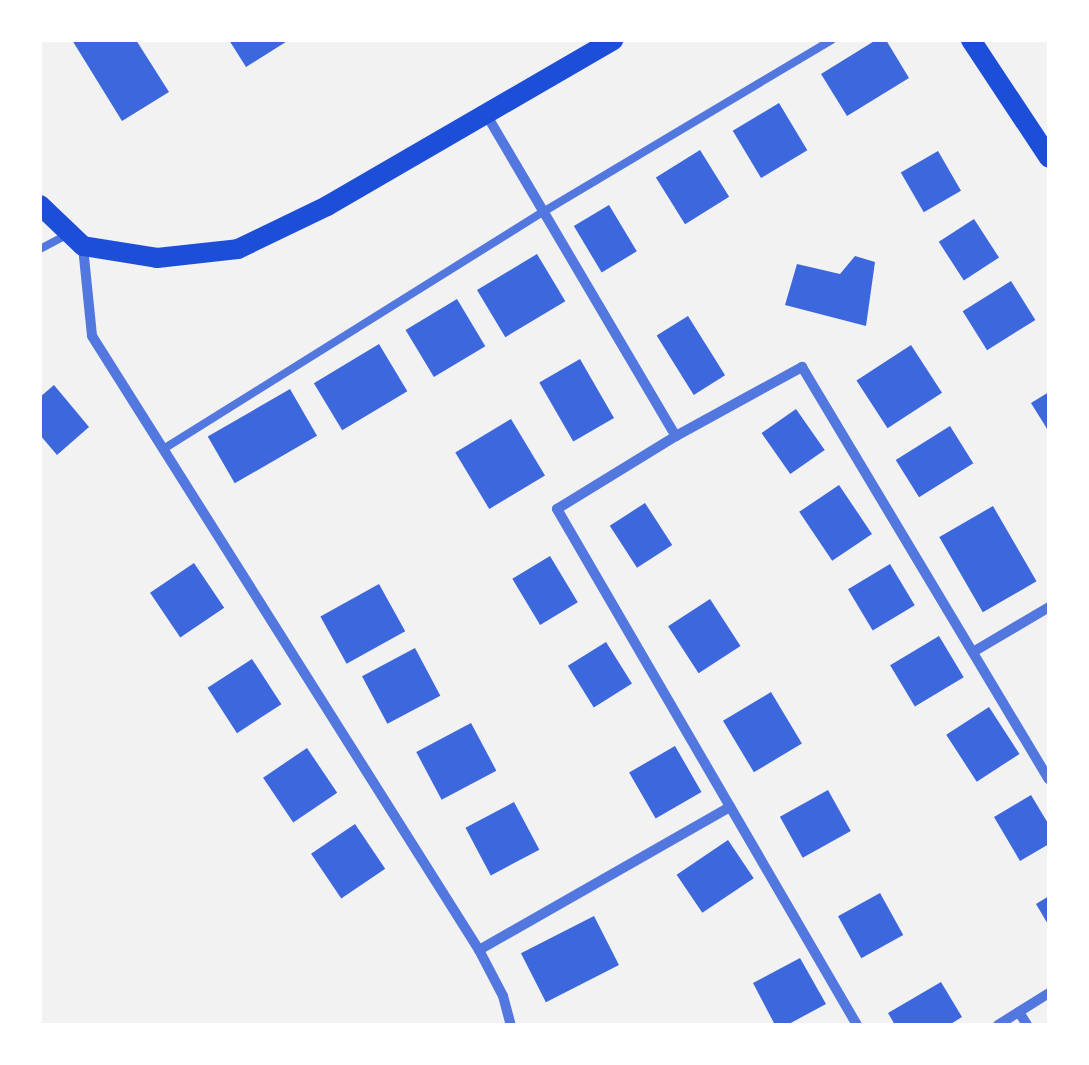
<!DOCTYPE html>
<html>
<head>
<meta charset="utf-8">
<style>
  body { margin:0 }
  #map { position:relative; width:1089px; height:1065px; overflow:hidden; background:#f2f2f2; font-family:"Roboto Condensed",sans-serif }
  div>[style] { position:absolute }
  [style*='--x'] { left:calc(var(--x)*1px); top:calc(var(--y)*1px); width:calc(var(--w)*1px); rotate:calc(var(--a)*1deg) }
  .building>* { inset:0; background:#3d67dc; transform-origin:0 0 }
  .service>* { height:8px; margin:-4px; padding:0 4px; transform-origin:4px; border-radius:4px; background:#5277de }
  .minor>* { height:10px; margin:-5px; padding:0 5px; transform-origin:5px; border-radius:5px; background:#5277de }
  .secondary>* { height:20px; margin:-10px; padding:0 10px; transform-origin:10px; border-radius:10px; background:#1d4ed8 }
  span { translate:-50% -50%; white-space:nowrap; text-align:center; line-height:1.15; -webkit-text-stroke:10px #fff; paint-order:stroke }
  .frame { position:absolute; inset:0; border:42px solid #fff; pointer-events:none }
</style>
</head>
<body>
<div id="map">
  <div class="building">
    <div style="clip-path:polygon(72px 40px,136px 40px,169px 92px,122px 121px)"></div>
    <div style="clip-path:polygon(229px 40px,289px 40px,246px 67px)"></div>
    <div style="clip-path:polygon(876px 40px,886px 40px,909px 78px,847px 116px,821px 74px)"></div>
    <div style="left:779px;top:103px;width:55px;height:54px;rotate:59deg"></div>
    <div style="left:700px;top:150px;width:55px;height:52px;rotate:58deg"></div>
    <div style="left:938px;top:151px;width:46px;height:43px;rotate:60deg"></div>
    <div style="left:609px;top:205px;width:54px;height:41px;rotate:59deg"></div>
    <div style="left:974px;top:219px;width:46px;height:42px;rotate:57deg"></div>
    <div style="left:537px;top:254px;width:55px;height:70px;rotate:59deg"></div>
    <div style="clip-path:polygon(855px 256px,875px 262px,866px 326px,785px 305px,797px 264px,840px 274px)"></div>
    <div style="left:1011px;top:281px;width:46px;height:57px;rotate:58deg"></div>
    <div style="left:457px;top:299px;width:55px;height:60px;rotate:59deg"></div>
    <div style="left:688px;top:316px;width:70px;height:37px;rotate:58deg"></div>
    <div style="left:379px;top:344px;width:55px;height:76px;rotate:59deg"></div>
    <div style="left:911px;top:345px;width:57px;height:65px;rotate:57deg"></div>
    <div style="left:580px;top:359px;width:68px;height:47px;rotate:60deg"></div>
    <div style="clip-path:polygon(54px 385px,89px 427px,57px 455px,40px 435px,40px 397px)"></div>
    <div style="left:290px;top:389px;width:54px;height:95px;rotate:60deg"></div>
    <div style="clip-path:polygon(1049px 392px,1049px 432px,1031px 403px)"></div>
    <div style="left:796px;top:409px;width:50px;height:42px;rotate:55deg"></div>
    <div style="left:511px;top:419px;width:66px;height:65px;rotate:59deg"></div>
    <div style="left:950px;top:426px;width:44px;height:64px;rotate:58deg"></div>
    <div style="left:839px;top:485px;width:59px;height:48px;rotate:56deg"></div>
    <div style="left:645px;top:503px;width:50px;height:42px;rotate:57deg"></div>
    <div style="left:993px;top:506px;width:87px;height:62px;rotate:60deg"></div>
    <div style="left:550px;top:556px;width:54px;height:44px;rotate:59deg"></div>
    <div style="left:194px;top:563px;width:54px;height:53px;rotate:56deg"></div>
    <div style="left:890px;top:564px;width:48px;height:49px;rotate:59deg"></div>
    <div style="left:379px;top:584px;width:54px;height:67px;rotate:61deg"></div>
    <div style="left:710px;top:599px;width:56px;height:50px;rotate:57deg"></div>
    <div style="left:939px;top:636px;width:48px;height:57px;rotate:59deg"></div>
    <div style="left:606px;top:642px;width:49px;height:45px;rotate:58deg"></div>
    <div style="left:415px;top:648px;width:54px;height:60px;rotate:62deg"></div>
    <div style="left:252px;top:659px;width:54px;height:53px;rotate:57deg"></div>
    <div style="left:771px;top:692px;width:60px;height:56px;rotate:59deg"></div>
    <div style="left:989px;top:707px;width:56px;height:51px;rotate:57deg"></div>
    <div style="left:471px;top:723px;width:54px;height:62px;rotate:62deg"></div>
    <div style="left:675px;top:746px;width:53px;height:53px;rotate:60deg"></div>
    <div style="left:307px;top:748px;width:54px;height:53px;rotate:56deg"></div>
    <div style="left:828px;top:790px;width:47px;height:55px;rotate:61deg"></div>
    <div style="clip-path:polygon(1031px 795px,1049px 825px,1049px 844px,1020px 861px,994px 817px)"></div>
    <div style="left:514px;top:802px;width:54px;height:55px;rotate:62deg"></div>
    <div style="left:355px;top:824px;width:54px;height:53px;rotate:56deg"></div>
    <div style="left:728px;top:840px;width:46px;height:62px;rotate:56deg"></div>
    <div style="left:880px;top:893px;width:48px;height:48px;rotate:61deg"></div>
    <div style="clip-path:polygon(1049px 896px,1049px 926px,1036px 904px)"></div>
    <div style="left:594px;top:916px;width:55px;height:82px;rotate:63deg"></div>
    <div style="clip-path:polygon(800px 958px,826px 1004px,787px 1025px,775px 1025px,753px 983px)"></div>
    <div style="clip-path:polygon(941px 982px,962px 1017px,949px 1025px,895px 1025px,888px 1013px)"></div>
  </div>
  <div class="service">
    <div style="--x:40;--y:249;--w:30;--a:-28"></div>
    <div style="--x:165;--y:448;--w:446;--a:-32"></div>
    <div style="--x:543;--y:212;--w:336;--a:-30.8"></div>
  </div>
  <div class="minor">
    <div style="--x:486;--y:114;--w:374;--a:59.5"></div>
    <div style="--x:83;--y:247;--w:89;--a:84.2"></div>
    <div style="--x:92;--y:336;--w:726;--a:57.78"></div>
    <div style="--x:479;--y:950;--w:52;--a:62.4"></div>
    <div style="--x:503;--y:996;--w:30;--a:75"></div>
    <div style="--x:973;--y:652;--w:88;--a:-30.6"></div>
    <div style="--x:479;--y:950;--w:289;--a:-29.7"></div>
    <div style="--x:1019;--y:1012;--w:15;--a:58"></div>
    <div style="--x:857;--y:1025;--w:597;--a:-120.17"></div>
    <div style="--x:557;--y:509;--w:140;--a:-31.5"></div>
    <div style="--x:676;--y:436;--w:144;--a:-28.7"></div>
    <div style="--x:802;--y:367;--w:480;--a:59.1"></div>
    <div style="--x:998;--y:1025;--w:60;--a:-32.1"></div>
  </div>
  <div class="secondary">
    <div style="--x:971;--y:40;--w:141;--a:56.5"></div>
    <div style="--x:40;--y:205;--w:59;--a:43.6"></div>
    <div style="--x:83;--y:246;--w:75;--a:9.2"></div>
    <div style="--x:157;--y:258;--w:81;--a:-6.3"></div>
    <div style="--x:238;--y:249;--w:99;--a:-25.8"></div>
    <div style="--x:327;--y:206;--w:331;--a:-30.1"></div>
  </div>
  <div class="frame"></div>
</div>
</body>
</html>
